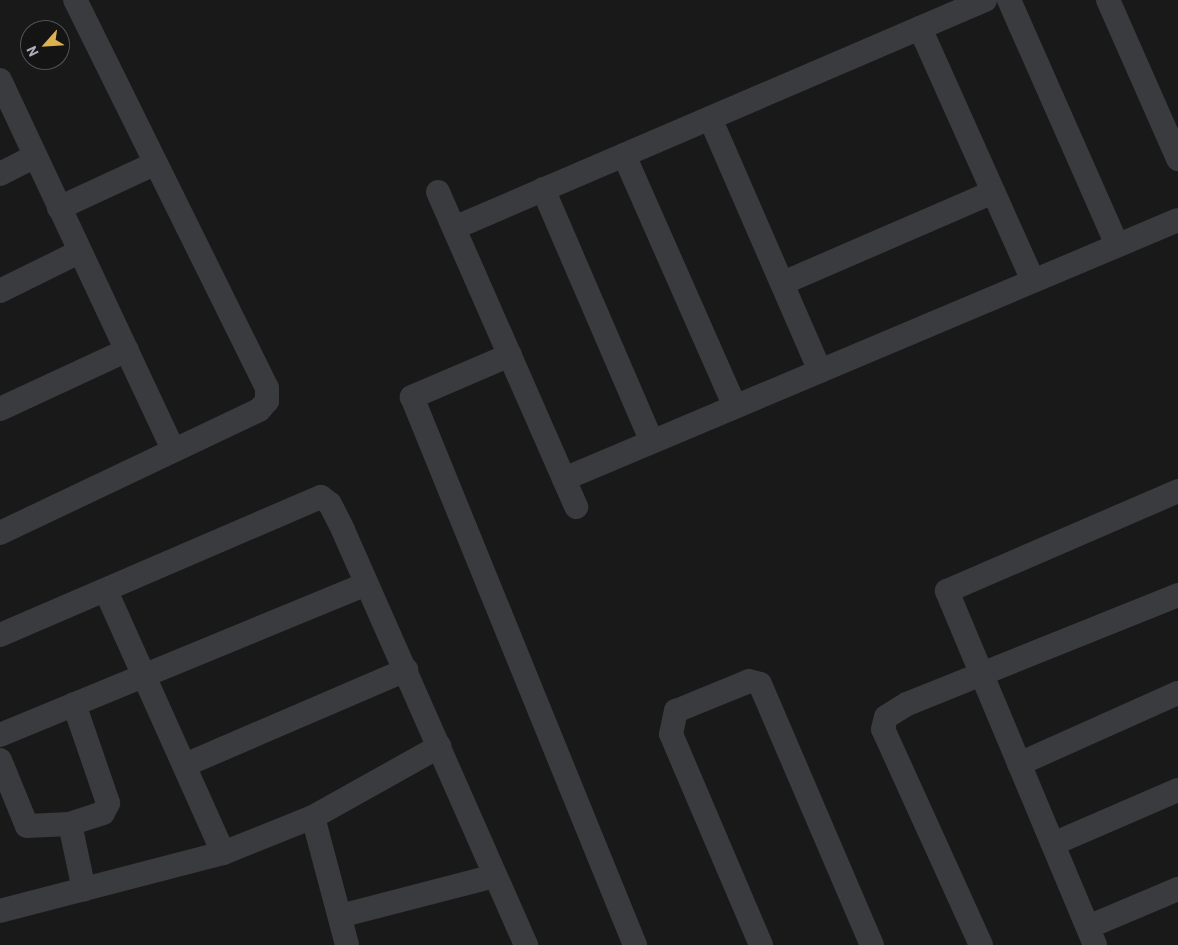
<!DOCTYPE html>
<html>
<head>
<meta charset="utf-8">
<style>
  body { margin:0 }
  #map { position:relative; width:1178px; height:945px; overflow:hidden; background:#19191a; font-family:Barlow,sans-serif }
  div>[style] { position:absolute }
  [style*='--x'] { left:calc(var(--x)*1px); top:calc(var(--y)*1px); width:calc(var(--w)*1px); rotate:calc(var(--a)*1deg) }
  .street>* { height:24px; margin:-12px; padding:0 12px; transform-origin:12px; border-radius:12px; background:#3a3b3f }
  span { translate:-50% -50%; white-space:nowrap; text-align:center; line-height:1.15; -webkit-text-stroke:5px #141415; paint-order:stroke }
  .north { position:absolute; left:20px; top:20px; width:50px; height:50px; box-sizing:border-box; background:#141415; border:1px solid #515256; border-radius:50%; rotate:244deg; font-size:14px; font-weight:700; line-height:20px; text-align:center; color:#adb0b8 }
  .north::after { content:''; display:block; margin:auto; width:18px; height:22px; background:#dcb14f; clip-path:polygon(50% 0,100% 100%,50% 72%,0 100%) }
</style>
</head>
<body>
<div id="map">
  <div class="street">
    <div style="--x:1009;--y:0;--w:268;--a:66.2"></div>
    <div style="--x:1108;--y:0;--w:174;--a:66.2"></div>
    <div style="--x:920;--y:28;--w:277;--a:65.9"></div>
    <div style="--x:0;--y:80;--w:408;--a:64.9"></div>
    <div style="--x:710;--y:118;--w:276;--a:66.5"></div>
    <div style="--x:624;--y:155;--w:275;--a:66.2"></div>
    <div style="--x:0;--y:174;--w:38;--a:-27"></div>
    <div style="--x:543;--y:189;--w:275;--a:66.7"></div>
    <div style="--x:438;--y:192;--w:344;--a:66.3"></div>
    <div style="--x:59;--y:208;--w:105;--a:-24.9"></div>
    <div style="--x:454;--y:228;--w:578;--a:-23.24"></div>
    <div style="--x:783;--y:283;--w:229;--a:-23.4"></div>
    <div style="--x:0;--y:291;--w:88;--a:-26.3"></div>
    <div style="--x:510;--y:355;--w:107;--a:156.8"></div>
    <div style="--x:412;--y:397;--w:592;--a:67.86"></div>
    <div style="--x:0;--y:409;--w:140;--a:-24.9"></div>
    <div style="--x:564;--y:479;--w:666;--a:-22.87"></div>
    <div style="--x:0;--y:533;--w:287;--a:-25.4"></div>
    <div style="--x:259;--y:410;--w:12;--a:-48"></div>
    <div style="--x:267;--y:401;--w:13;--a:-90"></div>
    <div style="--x:267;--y:388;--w:433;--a:-116.3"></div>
    <div style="--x:106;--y:591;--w:287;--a:65.9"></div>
    <div style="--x:0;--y:635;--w:349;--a:-23.3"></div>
    <div style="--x:321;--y:497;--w:11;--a:38"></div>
    <div style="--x:330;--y:504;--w:29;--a:63"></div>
    <div style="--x:343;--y:530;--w:454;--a:66.2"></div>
    <div style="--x:74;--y:704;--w:105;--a:71"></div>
    <div style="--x:108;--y:803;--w:11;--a:117"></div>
    <div style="--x:103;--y:813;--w:35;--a:162"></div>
    <div style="--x:70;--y:824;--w:67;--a:78"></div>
    <div style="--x:0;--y:735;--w:396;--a:-22.4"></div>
    <div style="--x:0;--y:760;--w:71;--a:67.8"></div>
    <div style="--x:27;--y:826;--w:43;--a:-2.7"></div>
    <div style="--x:1019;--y:764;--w:174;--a:-24.1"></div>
    <div style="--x:185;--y:765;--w:241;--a:-23.3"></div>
    <div style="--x:313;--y:817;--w:132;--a:75.1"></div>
    <div style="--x:1053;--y:844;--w:136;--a:-23.4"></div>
    <div style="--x:0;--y:911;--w:230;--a:-14.6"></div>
    <div style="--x:223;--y:853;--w:97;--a:-21.8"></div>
    <div style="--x:313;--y:817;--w:145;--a:-29.2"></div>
    <div style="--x:340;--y:916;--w:160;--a:-14.5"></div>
    <div style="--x:1088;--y:927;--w:98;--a:-22.9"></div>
    <div style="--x:761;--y:945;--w:229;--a:-113.1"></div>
    <div style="--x:671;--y:734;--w:24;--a:-78"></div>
    <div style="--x:676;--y:711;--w:79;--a:-22.3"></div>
    <div style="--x:749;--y:681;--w:11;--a:15"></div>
    <div style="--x:760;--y:684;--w:284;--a:66.8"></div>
    <div style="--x:981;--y:945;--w:237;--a:-114.4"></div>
    <div style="--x:883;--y:729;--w:12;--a:-76"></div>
    <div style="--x:886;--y:717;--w:25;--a:-32"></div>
    <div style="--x:907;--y:704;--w:292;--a:-21.9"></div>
    <div style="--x:1095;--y:945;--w:384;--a:-112.7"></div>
    <div style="--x:947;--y:591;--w:252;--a:-23.4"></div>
  </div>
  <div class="north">N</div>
</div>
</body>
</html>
